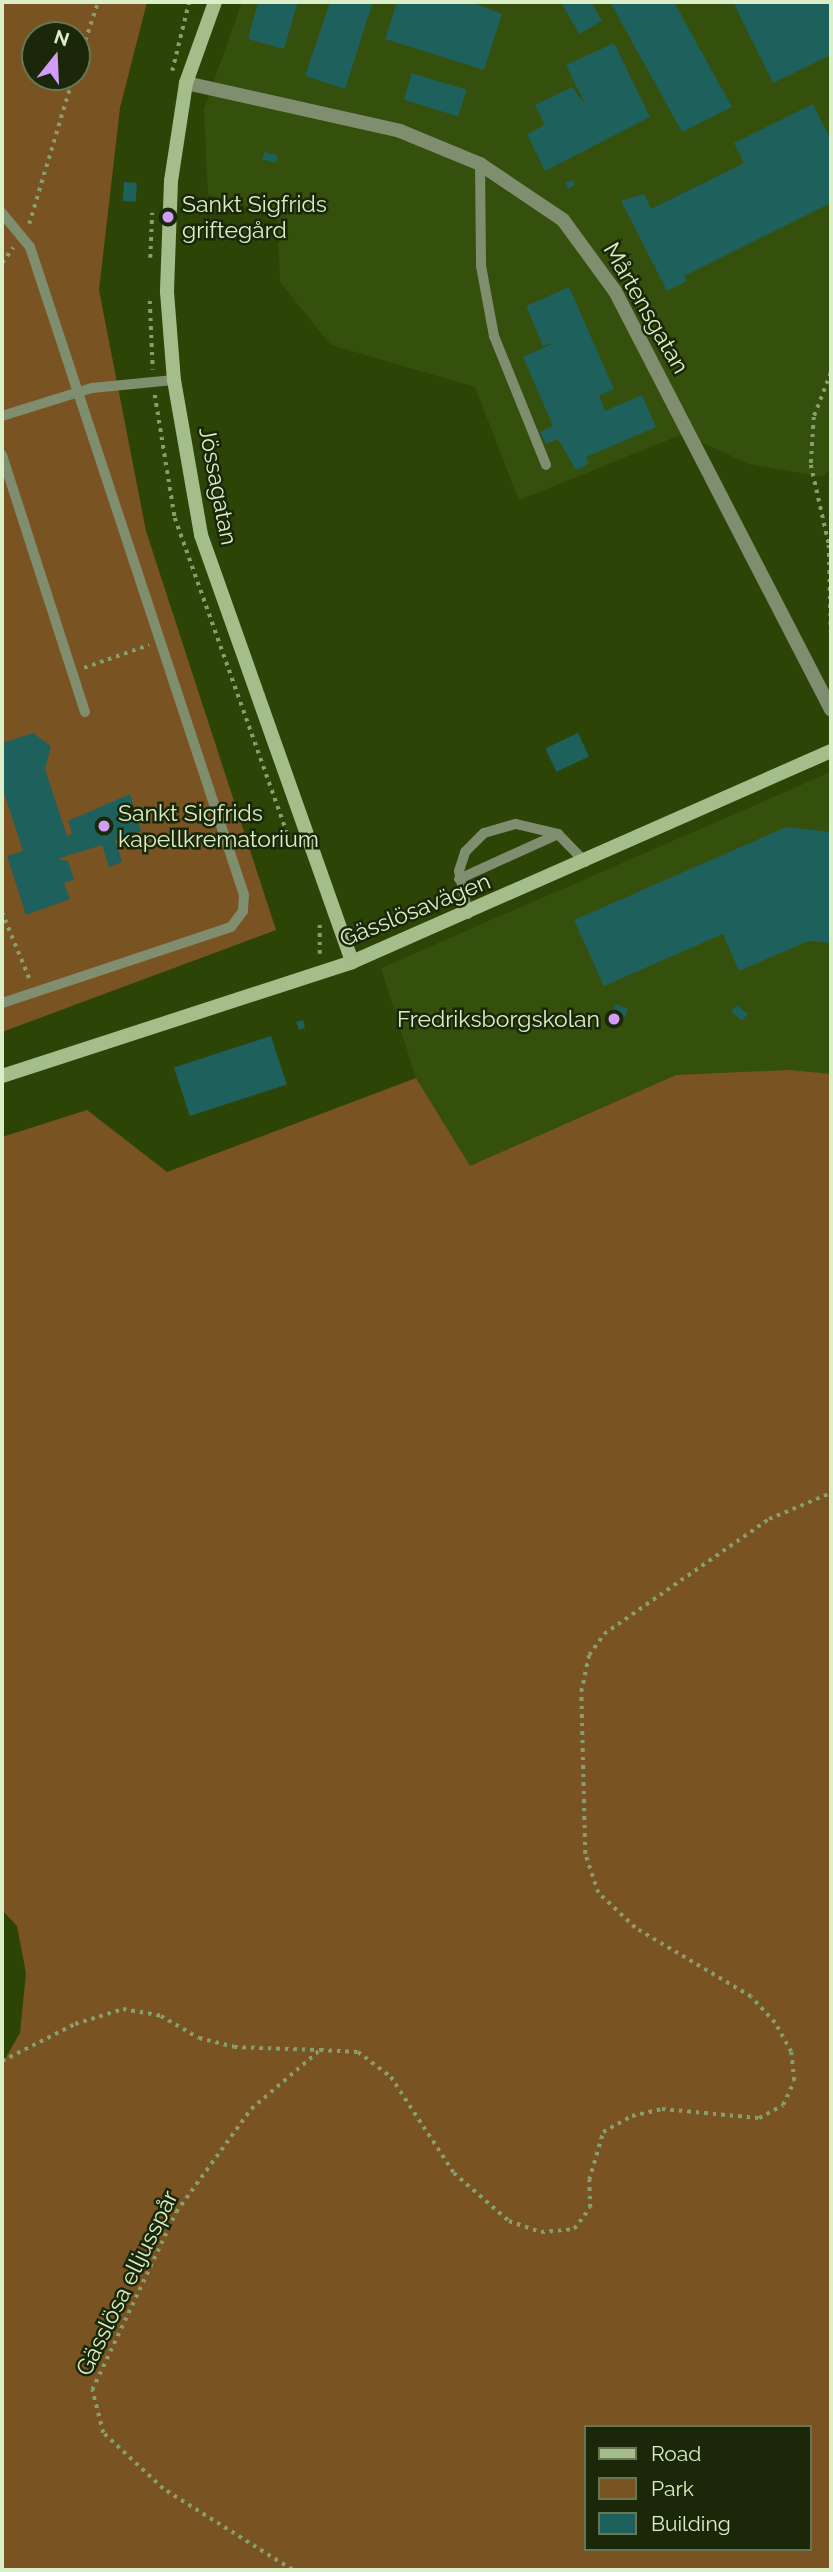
<!DOCTYPE html>
<html>
<head>
<meta charset="utf-8">
<style>
  body { margin:0 }
  #map { position:relative; width:833px; height:2572px; overflow:hidden; background:#2d4407; font-family:Raleway,sans-serif }
  div>[style] { position:absolute }
  [style*='--x'] { left:calc(var(--x)*1px); top:calc(var(--y)*1px); width:calc(var(--w)*1px); rotate:calc(var(--a)*1deg) }
  .built>* { inset:0; background:#354f0c }
  .green>* { inset:0; background:#7a5323 }
  .building>* { inset:0; background:#1e605c; transform-origin:0 0 }
  .path>* { height:3.5px; margin-top:-1.75px; transform-origin:0; background:repeating-linear-gradient(90deg,#899e6d 0 3.5px,transparent 0 8.5px) }
  .lane>* { height:10px; margin:-5px; padding:0 5px; transform-origin:5px; border-radius:5px; background:#7f8e6f }
  .street>* { height:14px; margin:-7px; padding:0 7px; transform-origin:7px; border-radius:7px; background:#7f8e6f }
  .secondary>* { height:14px; margin:-7px; padding:0 7px; transform-origin:7px; border-radius:7px; background:#a4bd8a }
  .dots>* { width:19px; height:19px; translate:-50% -50%; box-sizing:border-box; border:4px solid #1a2708; border-radius:50% }
  span { translate:-50% -50%; white-space:nowrap; text-align:center; line-height:1.15; -webkit-text-stroke:5px #1a2708; paint-order:stroke }
  .poi-label { font-size:23px; color:#daeec7 }
  .left { translate:0 -50%; text-align:left }
  .right { translate:-100% -50%; text-align:right }
  .street-label { font-size:23px; color:#daeec7 }
  .frame { position:absolute; inset:0; border:4px solid #daeec7; pointer-events:none }
  .legend { position:absolute; left:584px; top:2425px; width:228px; height:126px; box-sizing:border-box; background:#1a2708; border:2px solid #677754; margin:0; padding:9px 12px; list-style:none; font-size:21px; color:#daeec7 }
  .legend li { display:flex; align-items:center; gap:14px; height:35px }
  .legend b { width:35px; border:2px solid #677754 }
  .north { position:absolute; left:21px; top:21px; width:70px; height:70px; box-sizing:border-box; background:#1a2708; border:2px solid #677754; border-radius:50%; rotate:18deg; font-size:19px; font-weight:700; line-height:28px; text-align:center; color:#daeec7 }
  .north::after { content:''; display:block; margin:auto; width:24px; height:32px; background:#d29cfd; clip-path:polygon(50% 0,100% 100%,50% 72%,0 100%) }
</style>
</head>
<body>
<div id="map">
  <div class="built">
    <div style="clip-path:polygon(242px 2px,831px 2px,831px 468px,822px 477px,749px 464px,683px 434px,519px 500px,475px 387px,331px 345px,280px 282px,277px 215px,208px 195px,204px 109px)"></div>
    <div style="clip-path:polygon(831px 772px,831px 1074px,676px 1075px,469px 1167px,416px 1078px,381px 968px)"></div>
  </div>
  <div class="green">
    <div style="clip-path:polygon(evenodd,2px 2px,147px 2px,120px 108px,99px 290px,146px 531px,276px 930px,2px 1032px,2px 2px,35px 35px,77px 35px,77px 77px,35px 77px,35px 35px)"></div>
    <div style="clip-path:polygon(evenodd,789px 1070px,831px 1074px,831px 2570px,2px 2570px,2px 2064px,20px 2033px,26px 1973px,17px 1926px,2px 1910px,2px 1137px,87px 1110px,167px 1172px,416px 1078px,470px 1166px,676px 1075px,789px 1070px,586px 2427px,810px 2427px,810px 2549px,586px 2549px,586px 2427px)"></div>
  </div>
  <div class="building">
    <div style="clip-path:polygon(258px 2px,298px 2px,284px 49px,248px 39px)"></div>
    <div style="clip-path:polygon(330px 2px,373px 2px,345px 89px,305px 76px)"></div>
    <div style="clip-path:polygon(397px 2px,471px 2px,502px 14px,484px 70px,385px 39px)"></div>
    <div style="clip-path:polygon(561px 2px,591px 2px,602px 21px,579px 34px)"></div>
    <div style="clip-path:polygon(610px 2px,674px 2px,732px 107px,682px 132px)"></div>
    <div style="clip-path:polygon(733px 2px,831px 2px,831px 55px,773px 83px)"></div>
    <div style="clip-path:polygon(614px 43px,650px 117px,545px 171px,527px 134px,545px 125px,535px 105px,572px 87px,586px 106px,566px 65px)"></div>
    <div style="left:412px;top:73px;width:57px;height:28px;rotate:17deg"></div>
    <div style="clip-path:polygon(813px 104px,831px 140px,831px 203px,684px 276px,687px 281px,667px 291px,621px 201px,644px 194px,651px 209px,744px 163px,734px 143px)"></div>
    <div style="left:264px;top:152px;width:14px;height:8px;rotate:12deg"></div>
    <div style="clip-path:polygon(572px 180px,575px 185px,568px 189px,565px 183px)"></div>
    <div style="left:124px;top:182px;width:13px;height:19px;rotate:4deg"></div>
    <div style="clip-path:polygon(569px 287px,614px 389px,599px 396px,605px 411px,642px 395px,656px 427px,586px 457px,589px 464px,576px 470px,558px 439px,546px 444px,540px 432px,553px 426px,523px 357px,556px 342px,543px 346px,526px 306px)"></div>
    <div style="clip-path:polygon(33px 733px,51px 746px,45px 769px,67px 836px,72px 834px,68px 821px,130px 794px,141px 831px,115px 840px,122px 862px,109px 867px,102px 845px,57px 859px,68px 861px,74px 880px,64px 883px,70px 899px,26px 915px,7px 856px,23px 851px,2px 787px,2px 743px)"></div>
    <div style="left:578px;top:733px;width:26px;height:36px;rotate:65deg"></div>
    <div style="clip-path:polygon(786px 827px,831px 832px,831px 943px,808px 941px,739px 971px,723px 934px,604px 986px,574px 920px)"></div>
    <div style="left:615px;top:1004px;width:14px;height:9px;rotate:21deg"></div>
    <div style="left:737px;top:1005px;width:14px;height:9px;rotate:39deg"></div>
    <div style="clip-path:polygon(303px 1020px,305px 1028px,299px 1030px,296px 1022px)"></div>
    <div style="left:271px;top:1036px;width:51px;height:102px;rotate:72deg"></div>
  </div>
  <div class="path">
    <div style="--x:77;--y:65;--w:66;--a:-71.6"></div>
    <div style="--x:172;--y:71;--w:71;--a:-76.2"></div>
    <div style="--x:29;--y:224;--w:153;--a:-73.3"></div>
    <div style="--x:150;--y:258;--w:45;--a:-87.5"></div>
    <div style="--x:2;--y:263;--w:19;--a:-54"></div>
    <div style="--x:150;--y:301;--w:69;--a:87.5"></div>
    <div style="--x:831;--y:373;--w:47;--a:111.1"></div>
    <div style="--x:814;--y:417;--w:48;--a:93.6"></div>
    <div style="--x:811;--y:465;--w:82;--a:77.3"></div>
    <div style="--x:829;--y:545;--w:87;--a:88.7"></div>
    <div style="--x:155;--y:395;--w:125;--a:80.8"></div>
    <div style="--x:175;--y:518;--w:333;--a:70.4"></div>
    <div style="--x:84;--y:668;--w:69;--a:-19.5"></div>
    <div style="--x:2;--y:912;--w:74;--a:67.6"></div>
    <div style="--x:320;--y:925;--w:29;--a:90"></div>
    <div style="--x:2;--y:2061;--w:82;--a:-26.9"></div>
    <div style="--x:75;--y:2024;--w:50;--a:-17.4"></div>
    <div style="--x:123;--y:2009;--w:39;--a:10"></div>
    <div style="--x:161;--y:2016;--w:44;--a:30.1"></div>
    <div style="--x:199;--y:2038;--w:36;--a:14"></div>
    <div style="--x:234;--y:2047;--w:86;--a:2"></div>
    <div style="--x:292;--y:2570;--w:152;--a:-147.9"></div>
    <div style="--x:163;--y:2489;--w:82;--a:-137"></div>
    <div style="--x:103;--y:2433;--w:44;--a:-104.3"></div>
    <div style="--x:92;--y:2390;--w:197;--a:-64.7"></div>
    <div style="--x:176;--y:2212;--w:127;--a:-53.9"></div>
    <div style="--x:251;--y:2109;--w:91;--a:-40.5"></div>
    <div style="--x:320;--y:2050;--w:38;--a:3"></div>
    <div style="--x:358;--y:2052;--w:41;--a:37.1"></div>
    <div style="--x:391;--y:2077;--w:115;--a:56.7"></div>
    <div style="--x:454;--y:2173;--w:73;--a:41.1"></div>
    <div style="--x:509;--y:2221;--w:34;--a:19"></div>
    <div style="--x:541;--y:2232;--w:33;--a:-5"></div>
    <div style="--x:574;--y:2229;--w:26;--a:-53"></div>
    <div style="--x:590;--y:2208;--w:28;--a:-92"></div>
    <div style="--x:589;--y:2180;--w:50;--a:-73.7"></div>
    <div style="--x:603;--y:2132;--w:33;--a:-29"></div>
    <div style="--x:632;--y:2116;--w:31;--a:-13"></div>
    <div style="--x:662;--y:2109;--w:97;--a:5.3"></div>
    <div style="--x:759;--y:2118;--w:27;--a:-28"></div>
    <div style="--x:783;--y:2105;--w:26;--a:-65"></div>
    <div style="--x:794;--y:2081;--w:29;--a:-96"></div>
    <div style="--x:791;--y:2052;--w:33;--a:-119"></div>
    <div style="--x:775;--y:2023;--w:35;--a:-133"></div>
    <div style="--x:751;--y:1997;--w:135;--a:-149.3"></div>
    <div style="--x:635;--y:1928;--w:51;--a:-136.6"></div>
    <div style="--x:598;--y:1893;--w:41;--a:-108.4"></div>
    <div style="--x:585;--y:1854;--w:162;--a:-91.4"></div>
    <div style="--x:581;--y:1692;--w:38;--a:-78"></div>
    <div style="--x:589;--y:1655;--w:26;--a:-54"></div>
    <div style="--x:604;--y:1634;--w:201;--a:-34.9"></div>
    <div style="--x:769;--y:1519;--w:67;--a:-22.8"></div>
  </div>
  <div class="lane">
    <div style="--x:480;--y:164;--w:102;--a:89.4"></div>
    <div style="--x:481;--y:266;--w:71;--a:79.5"></div>
    <div style="--x:494;--y:336;--w:139;--a:68"></div>
    <div style="--x:2;--y:213;--w:44;--a:50.5"></div>
    <div style="--x:30;--y:247;--w:682;--a:71.72"></div>
    <div style="--x:244;--y:895;--w:16;--a:94"></div>
    <div style="--x:243;--y:911;--w:20;--a:127"></div>
    <div style="--x:231;--y:927;--w:241;--a:161.6"></div>
    <div style="--x:2;--y:416;--w:94;--a:-17.3"></div>
    <div style="--x:92;--y:388;--w:82;--a:-5.6"></div>
    <div style="--x:2;--y:455;--w:270;--a:72.1"></div>
    <div style="--x:459;--y:879;--w:109;--a:-24.4"></div>
    <div style="--x:468;--y:914;--w:44;--a:-101.8"></div>
    <div style="--x:459;--y:871;--w:20;--a:-72"></div>
    <div style="--x:465;--y:852;--w:27;--a:-45"></div>
    <div style="--x:484;--y:833;--w:33;--a:-16"></div>
    <div style="--x:516;--y:824;--w:43;--a:13.4"></div>
    <div style="--x:558;--y:834;--w:39;--a:46"></div>
  </div>
  <div class="street">
    <div style="--x:186;--y:83;--w:219;--a:12.6"></div>
    <div style="--x:400;--y:131;--w:87;--a:22.4"></div>
    <div style="--x:480;--y:164;--w:100;--a:34"></div>
    <div style="--x:563;--y:220;--w:88;--a:53.8"></div>
    <div style="--x:615;--y:291;--w:471;--a:62.7"></div>
  </div>
  <div class="secondary">
    <div style="--x:215;--y:2;--w:86;--a:109.7"></div>
    <div style="--x:186;--y:83;--w:99;--a:98.7"></div>
    <div style="--x:171;--y:181;--w:111;--a:92.1"></div>
    <div style="--x:167;--y:292;--w:88;--a:85.5"></div>
    <div style="--x:174;--y:380;--w:157;--a:80.1"></div>
    <div style="--x:201;--y:535;--w:453;--a:70.5"></div>
    <div style="--x:2;--y:1076;--w:368;--a:-18"></div>
    <div style="--x:352;--y:962;--w:523;--a:-23.77"></div>
  </div>
  <div class="dots">
    <div style="left:168px;top:217px;background:#d29cfd"></div>
    <div style="left:104px;top:826px;background:#d29cfd"></div>
    <div style="left:614px;top:1019px;background:#d29cfd"></div>
  </div>
  <div class="poi-label">
    <span class="left" style="left:182px;top:217px">Sankt Sigfrids<br>griftegård</span>
    <span class="left" style="left:118px;top:826px">Sankt Sigfrids<br>kapellkrematorium</span>
    <span class="right" style="left:600px;top:1019px">Fredriksborgskolan</span>
  </div>
  <div class="street-label">
    <span style="left:646px;top:308px;rotate:60deg">Mårtensgatan</span>
    <span style="left:218px;top:486px;rotate:79deg">Jössagatan</span>
    <span style="left:415px;top:910px;rotate:-22deg">Gässlösavägen</span>
    <span style="left:127px;top:2283px;rotate:-64deg">Gässlösa elljusspår</span>
  </div>
  <div class="frame"></div>
  <ul class="legend">
  <li><b style="height:9px;background:#a4bd8a"></b>Road</li>
  <li><b style="height:19px;background:#7a5323"></b>Park</li>
  <li><b style="height:19px;background:#1e605c"></b>Building</li>
  </ul>
  <div class="north">N</div>
</div>
</body>
</html>
